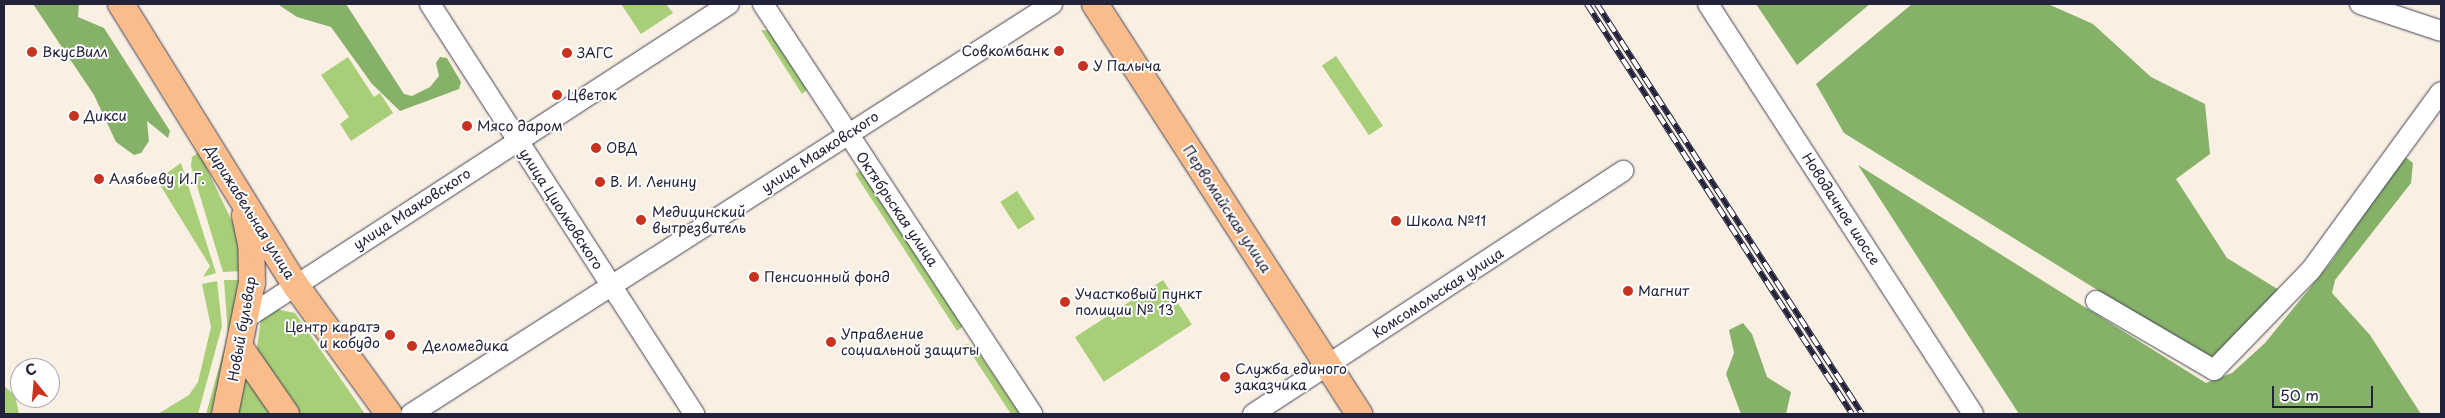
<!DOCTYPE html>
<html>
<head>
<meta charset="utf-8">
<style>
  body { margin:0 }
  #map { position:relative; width:2445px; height:418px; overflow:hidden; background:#f9efe2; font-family:"Playpen Sans",sans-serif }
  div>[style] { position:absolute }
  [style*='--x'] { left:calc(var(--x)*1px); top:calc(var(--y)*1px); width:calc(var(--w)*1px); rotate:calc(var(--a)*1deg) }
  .green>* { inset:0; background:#a8ce78; transform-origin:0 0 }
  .forest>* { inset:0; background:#86b168 }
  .roads { filter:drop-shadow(0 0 1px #424154) drop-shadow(0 0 1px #424154) }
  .minor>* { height:20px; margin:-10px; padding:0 10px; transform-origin:10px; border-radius:10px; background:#fff }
  .major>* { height:26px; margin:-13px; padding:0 13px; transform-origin:13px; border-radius:13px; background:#fabc8b }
  .rail>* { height:5.5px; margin-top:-2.75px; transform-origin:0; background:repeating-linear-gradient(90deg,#fff 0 11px,#22223b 0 22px); box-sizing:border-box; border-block:1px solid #22223b }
  .dots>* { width:14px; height:14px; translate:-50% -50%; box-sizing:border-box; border:2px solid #fff; border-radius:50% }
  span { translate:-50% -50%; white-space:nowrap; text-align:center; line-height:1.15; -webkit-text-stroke:4px #fff; paint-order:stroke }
  .poi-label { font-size:14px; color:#22223b }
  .right { translate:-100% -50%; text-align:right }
  .left { translate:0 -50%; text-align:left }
  .street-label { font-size:14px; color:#22223b }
  .frame { position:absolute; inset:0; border:5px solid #22223b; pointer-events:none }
  .north { position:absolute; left:10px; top:358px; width:50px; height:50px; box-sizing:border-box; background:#fff; border:1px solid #a7a7b1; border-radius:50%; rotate:343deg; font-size:14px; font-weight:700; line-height:20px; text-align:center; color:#22223b }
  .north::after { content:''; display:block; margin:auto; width:18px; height:22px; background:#c8321e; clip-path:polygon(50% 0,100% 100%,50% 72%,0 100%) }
  .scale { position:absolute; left:2272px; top:386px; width:101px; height:22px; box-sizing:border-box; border:2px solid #22223b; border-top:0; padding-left:6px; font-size:15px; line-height:18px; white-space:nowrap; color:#22223b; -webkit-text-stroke:4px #fff; paint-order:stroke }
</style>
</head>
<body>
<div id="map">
  <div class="green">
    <div style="clip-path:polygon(621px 4px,666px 4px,673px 13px,641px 34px)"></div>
    <div style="clip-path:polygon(761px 30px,772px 31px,809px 88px,802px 94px)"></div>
    <div style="left:1336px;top:56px;width:84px;height:17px;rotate:56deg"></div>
    <div style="clip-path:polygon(348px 57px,374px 97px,380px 93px,393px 113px,351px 141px,340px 124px,349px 117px,321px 75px)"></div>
    <div style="clip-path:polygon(199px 152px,237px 232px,242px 271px,223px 272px,191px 166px,192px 157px)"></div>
    <div style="clip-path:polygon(181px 163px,216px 273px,203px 277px,210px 266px,157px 180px)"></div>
    <div style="left:861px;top:170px;width:187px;height:7px;rotate:57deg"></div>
    <div style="left:1017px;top:191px;width:33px;height:20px;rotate:57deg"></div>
    <div style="clip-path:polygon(224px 280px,241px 280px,213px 414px,206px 414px,228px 335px)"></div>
    <div style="left:1163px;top:280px;width:53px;height:105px;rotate:57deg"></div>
    <div style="clip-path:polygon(217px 281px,222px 326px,198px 414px,158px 414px,189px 395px,198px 382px,211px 327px,202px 284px)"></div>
    <div style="clip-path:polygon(276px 309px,295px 313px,365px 414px,295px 414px,256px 354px,261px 319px)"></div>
    <div style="clip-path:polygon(965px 344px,974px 346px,1020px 414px,1011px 414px)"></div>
    <div style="clip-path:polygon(245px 373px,273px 414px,238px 414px)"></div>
    <div style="clip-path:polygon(4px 386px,15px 395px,19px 414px,4px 414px)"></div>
  </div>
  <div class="forest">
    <div style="clip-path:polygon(33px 4px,79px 4px,78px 17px,104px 28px,170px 131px,168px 138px,147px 121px,149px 141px,141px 153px,134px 155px,116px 142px,94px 95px)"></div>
    <div style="clip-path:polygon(346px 4px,404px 94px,412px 96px,430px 87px,439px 76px,436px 63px,440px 57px,447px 58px,461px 82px,459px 89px,400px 111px,372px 84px,331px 27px,297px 17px,279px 5px)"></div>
    <div style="clip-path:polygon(1756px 4px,1870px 4px,1797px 65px)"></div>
    <div style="clip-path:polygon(1912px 4px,2048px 4px,2093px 24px,2151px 77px,2205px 104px,2210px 154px,2176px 179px,2227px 258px,2279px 290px,2212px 361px,1844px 133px,1816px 84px)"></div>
    <div style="clip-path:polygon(2404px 156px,2413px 163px,2411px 183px,2335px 280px,2332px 293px,2370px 335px,2421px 414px,2019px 414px,1858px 165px,2206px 383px,2232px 373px,2265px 343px,2332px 261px)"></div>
    <div style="clip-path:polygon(1743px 323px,1752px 334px,1767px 377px,1791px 392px,1786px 414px,1741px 414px,1726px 374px,1734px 353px,1729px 330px)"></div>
  </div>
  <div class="roads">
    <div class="minor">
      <div style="--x:430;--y:4;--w:488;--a:57.2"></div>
      <div style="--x:763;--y:4;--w:490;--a:56.7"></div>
      <div style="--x:1708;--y:4;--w:488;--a:57.1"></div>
      <div style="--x:2360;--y:4;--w:85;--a:18.4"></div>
      <div style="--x:2096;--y:301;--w:137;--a:30.3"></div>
      <div style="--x:2214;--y:370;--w:139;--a:-45.9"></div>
      <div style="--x:2311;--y:270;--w:220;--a:-53.9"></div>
      <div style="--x:246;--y:318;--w:576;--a:-33.03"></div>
      <div style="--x:411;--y:414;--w:761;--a:-32.6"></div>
      <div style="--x:1253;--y:414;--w:443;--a:-33.3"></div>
    </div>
    <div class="major">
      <div style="--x:121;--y:4;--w:332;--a:58.2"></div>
      <div style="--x:296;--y:286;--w:158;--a:54"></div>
      <div style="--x:1095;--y:4;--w:488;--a:57.2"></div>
      <div style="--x:241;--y:349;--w:79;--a:55.3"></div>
      <div style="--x:225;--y:414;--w:134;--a:-78.4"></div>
      <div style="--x:252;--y:283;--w:39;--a:-91"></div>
      <div style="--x:251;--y:244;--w:29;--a:-102"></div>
    </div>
  </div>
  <div class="rail">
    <div style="--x:1587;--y:4;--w:488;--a:57.1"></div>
    <div style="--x:1597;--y:4;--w:488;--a:57.1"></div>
  </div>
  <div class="dots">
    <div style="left:1059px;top:51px;background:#c8321e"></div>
    <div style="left:32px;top:52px;background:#c8321e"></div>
    <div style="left:567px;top:53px;background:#c8321e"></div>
    <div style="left:1083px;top:66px;background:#c8321e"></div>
    <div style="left:557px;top:95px;background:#c8321e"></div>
    <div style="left:74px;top:116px;background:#c8321e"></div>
    <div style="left:467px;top:126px;background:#c8321e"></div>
    <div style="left:596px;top:148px;background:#c8321e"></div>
    <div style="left:99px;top:179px;background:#c8321e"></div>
    <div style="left:600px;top:182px;background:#c8321e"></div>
    <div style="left:641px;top:220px;background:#c8321e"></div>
    <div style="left:1396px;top:221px;background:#c8321e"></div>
    <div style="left:754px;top:277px;background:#c8321e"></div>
    <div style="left:1628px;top:291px;background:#c8321e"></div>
    <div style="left:1065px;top:302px;background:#c8321e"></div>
    <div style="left:390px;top:335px;background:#c8321e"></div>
    <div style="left:831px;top:342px;background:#c8321e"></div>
    <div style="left:412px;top:346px;background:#c8321e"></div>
    <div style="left:1225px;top:377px;background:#c8321e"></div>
  </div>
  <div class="poi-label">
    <span class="right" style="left:1049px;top:51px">Совкомбанк</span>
    <span class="left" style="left:42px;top:52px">ВкусВилл</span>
    <span class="left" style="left:577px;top:53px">ЗАГС</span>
    <span class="left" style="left:1093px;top:66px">У Палыча</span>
    <span class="left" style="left:567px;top:95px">Цветок</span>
    <span class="left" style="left:84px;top:116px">Дикси</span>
    <span class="left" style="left:477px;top:126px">Мясо даром</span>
    <span class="left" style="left:606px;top:148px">ОВД</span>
    <span class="left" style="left:109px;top:179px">Алябьеву И.Г.</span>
    <span class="left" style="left:610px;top:182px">В. И. Ленину</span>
    <span class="left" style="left:652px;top:220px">Медицинский<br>вытрезвитель</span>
    <span class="left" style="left:1406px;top:221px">Школа №11</span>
    <span class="left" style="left:764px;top:277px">Пенсионный фонд</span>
    <span class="left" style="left:1638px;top:291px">Магнит</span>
    <span class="left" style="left:1075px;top:302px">Участковый пункт<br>полиции № 13</span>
    <span class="right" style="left:380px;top:335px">Центр каратэ<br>и кобудо</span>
    <span class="left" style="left:841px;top:342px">Управление<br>социальной защиты</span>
    <span class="left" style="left:423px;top:346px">Деломедика</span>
    <span class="left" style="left:1235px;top:377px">Служба единого<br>заказчика</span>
  </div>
  <div class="street-label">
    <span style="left:820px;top:152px;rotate:-33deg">улица Маяковского</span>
    <span style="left:412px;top:209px;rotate:-33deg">улица Маяковского</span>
    <span style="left:561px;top:209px;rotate:57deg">улица Циолковского</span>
    <span style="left:897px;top:209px;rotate:56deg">Октябрьская улица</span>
    <span style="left:1227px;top:209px;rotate:57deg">Первомайская улица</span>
    <span style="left:1841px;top:209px;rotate:57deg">Новодачное шоссе</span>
    <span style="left:250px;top:212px;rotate:58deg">Дирижабельная улица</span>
    <span style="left:1438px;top:293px;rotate:-33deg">Комсомольская улица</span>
    <span style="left:242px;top:329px;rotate:-80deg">Новый бульвар</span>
  </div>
  <div class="frame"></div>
  <div class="north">С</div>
  <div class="scale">50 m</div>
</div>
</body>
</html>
